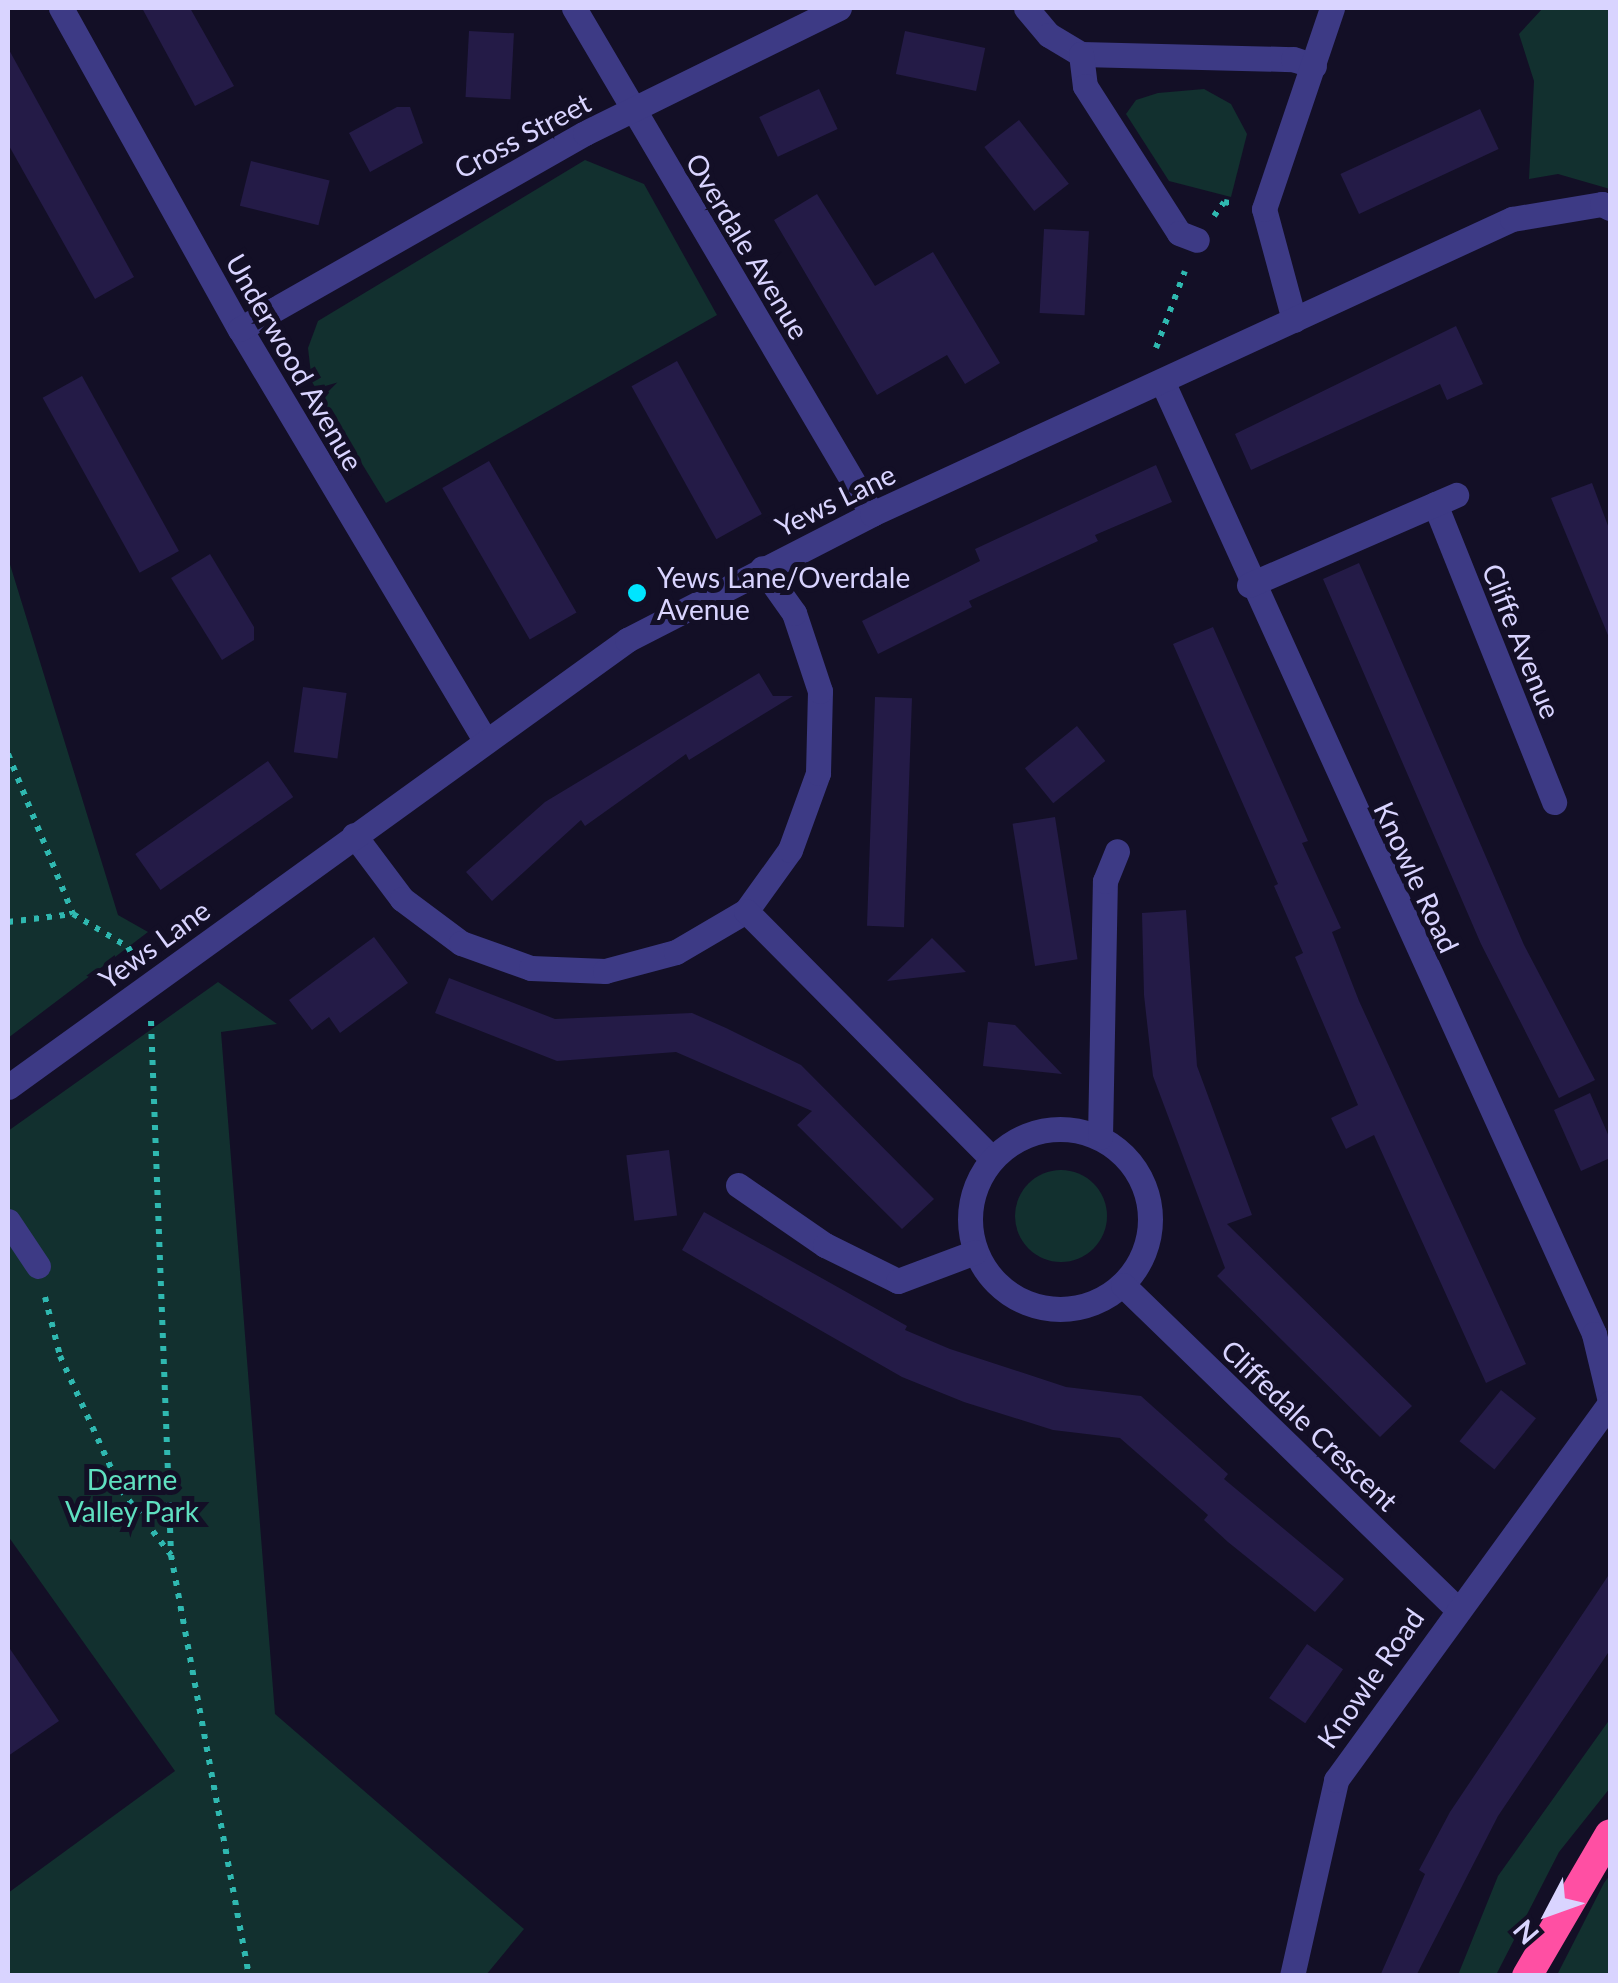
<!DOCTYPE html>
<html>
<head>
<meta charset="utf-8">
<style>
  body { margin:0 }
  #map { position:relative; width:1618px; height:1983px; overflow:hidden; background:#130f26; font-family:Lato,sans-serif }
  div>[style] { position:absolute }
  [style*='--x'] { left:calc(var(--x)*1px); top:calc(var(--y)*1px); width:calc(var(--w)*1px); rotate:calc(var(--a)*1deg) }
  .green>* { inset:0; background:#12302f }
  .round { border-radius:50% }
  .building>* { inset:0; background:#241b47; transform-origin:0 0 }
  .path>* { height:6px; margin-top:-3px; transform-origin:0; background:repeating-linear-gradient(90deg,#2fb8b0 0 5px,transparent 0 13px) }
  .minor>* { height:25px; margin:-12.5px; padding:0 12.5px; transform-origin:12.5px; border-radius:12.5px; background:#3d3a85 }
  .minor>.ring { margin:-12.5px; padding:0; box-sizing:content-box; background:none; border:25px solid #3d3a85; border-radius:50% }
  .highway>* { height:30px; margin:-15px; padding:0 15px; transform-origin:15px; border-radius:15px; background:#ff4fa3 }
  .dots>* { width:28px; height:28px; translate:-50% -50%; box-sizing:border-box; border:5px solid #130f26; border-radius:50% }
  span { translate:-50% -50%; white-space:nowrap; text-align:center; line-height:1.15; -webkit-text-stroke:10px #130f26; paint-order:stroke }
  .street-label { font-size:28px; color:#d9d4ff }
  .poi-label { font-size:28px; color:#d9d4ff }
  .left { translate:0 -50%; text-align:left }
  .park-label { font-size:28px; color:#5fe0c0 }
  .frame { position:absolute; inset:0; border:10px solid #d9d4ff; pointer-events:none }
  .north { position:absolute; left:1498px; top:1863px; width:100px; height:100px; -webkit-text-stroke:8px #130f26; paint-order:stroke; rotate:229deg; font-size:28px; font-weight:700; line-height:40px; text-align:center; color:#d9d4ff }
  .north::after { content:''; display:block; margin:auto; width:35px; height:45px; background:#d9d4ff; clip-path:polygon(50% 0,100% 100%,50% 72%,0 100%) }
</style>
</head>
<body>
<div id="map">
  <div class="green">
    <div style="clip-path:polygon(1543px 8px,1610px 8px,1610px 189px,1558px 174px,1529px 179px,1534px 81px,1519px 34px)"></div>
    <div style="clip-path:polygon(1204px 89px,1231px 104px,1247px 134px,1231px 197px,1169px 181px,1126px 114px,1136px 100px,1158px 93px)"></div>
    <div style="clip-path:polygon(585px 160px,644px 184px,717px 315px,386px 503px,312px 382px,308px 348px,318px 321px)"></div>
    <div style="clip-path:polygon(8px 558px,118px 915px,148px 932px,8px 1038px)"></div>
    <div style="clip-path:polygon(218px 982px,277px 1024px,221px 1032px,275px 1714px,524px 1929px,486px 1975px,8px 1975px,8px 1893px,175px 1771px,8px 1536px,8px 1131px)"></div>
    <div class="round" style="left:1015px;top:1170px;width:92px;height:92px"></div>
    <div style="clip-path:polygon(1610px 1719px,1610px 1788px,1559px 1852px,1496px 1975px,1458px 1975px,1498px 1876px)"></div>
    <div style="clip-path:polygon(1610px 1875px,1610px 1975px,1557px 1975px,1604px 1883px)"></div>
  </div>
  <div class="building">
    <div style="clip-path:polygon(142px 8px,190px 8px,234px 86px,195px 106px)"></div>
    <div style="left:469px;top:31px;width:45px;height:66px;rotate:3deg"></div>
    <div style="left:905px;top:31px;width:82px;height:44px;rotate:12deg"></div>
    <div style="clip-path:polygon(8px 48px,134px 277px,95px 299px,8px 144px)"></div>
    <div style="left:819px;top:89px;width:44px;height:66px;rotate:65deg"></div>
    <div style="clip-path:polygon(397px 107px,410px 107px,423px 143px,370px 172px,349px 133px)"></div>
    <div style="left:1480px;top:109px;width:44px;height:154px;rotate:65deg"></div>
    <div style="left:1019px;top:120px;width:81px;height:44px;rotate:52deg"></div>
    <div style="left:251px;top:161px;width:81px;height:46px;rotate:14deg"></div>
    <div style="clip-path:polygon(817px 194px,875px 286px,933px 252px,1000px 363px,965px 384px,947px 355px,877px 395px,774px 220px)"></div>
    <div style="left:1044px;top:229px;width:45px;height:84px;rotate:3deg"></div>
    <div style="clip-path:polygon(1456px 326px,1483px 384px,1447px 400px,1440px 384px,1251px 470px,1235px 434px)"></div>
    <div style="left:677px;top:361px;width:175px;height:52px;rotate:61deg"></div>
    <div style="left:82px;top:376px;width:200px;height:45px;rotate:61deg"></div>
    <div style="left:489px;top:461px;width:175px;height:54px;rotate:60deg"></div>
    <div style="clip-path:polygon(1156px 465px,1172px 502px,1095px 535px,1098px 541px,969px 601px,972px 607px,878px 654px,862px 621px,980px 561px,975px 549px)"></div>
    <div style="clip-path:polygon(1592px 483px,1610px 531px,1610px 640px,1551px 498px)"></div>
    <div style="clip-path:polygon(210px 554px,254px 627px,254px 640px,222px 660px,171px 578px)"></div>
    <div style="clip-path:polygon(1359px 563px,1524px 945px,1595px 1080px,1559px 1098px,1481px 944px,1323px 579px)"></div>
    <div style="clip-path:polygon(1213px 627px,1308px 841px,1302px 843px,1341px 928px,1332px 932px,1359px 1001px,1526px 1364px,1486px 1383px,1374px 1135px,1346px 1149px,1331px 1118px,1358px 1105px,1295px 957px,1303px 953px,1274px 886px,1278px 884px,1173px 644px)"></div>
    <div style="clip-path:polygon(759px 673px,773px 696px,793px 696px,689px 760px,686px 754px,585px 826px,581px 820px,492px 901px,466px 872px,545px 802px)"></div>
    <div style="left:303px;top:687px;width:44px;height:66px;rotate:8deg"></div>
    <div style="left:875px;top:697px;width:37px;height:229px;rotate:2deg"></div>
    <div style="left:1077px;top:726px;width:45px;height:67px;rotate:51deg"></div>
    <div style="left:268px;top:761px;width:44px;height:162px;rotate:55deg"></div>
    <div style="left:1055px;top:817px;width:144px;height:43px;rotate:81deg"></div>
    <div style="clip-path:polygon(1186px 910px,1197px 1066px,1252px 1215px,1227px 1224px,1412px 1406px,1380px 1437px,1217px 1276px,1225px 1268px,1153px 1076px,1144px 995px,1142px 913px)"></div>
    <div style="clip-path:polygon(374px 937px,408px 983px,340px 1033px,329px 1017px,312px 1030px,289px 1000px)"></div>
    <div style="clip-path:polygon(932px 938px,966px 972px,887px 981px)"></div>
    <div style="clip-path:polygon(449px 978px,555px 1019px,692px 1013px,726px 1028px,801px 1065px,934px 1199px,902px 1229px,797px 1125px,812px 1111px,676px 1052px,557px 1061px,435px 1013px)"></div>
    <div style="clip-path:polygon(988px 1022px,1015px 1025px,1062px 1074px,983px 1066px)"></div>
    <div style="clip-path:polygon(1590px 1093px,1610px 1139px,1610px 1158px,1581px 1171px,1554px 1110px)"></div>
    <div style="left:669px;top:1150px;width:66px;height:43px;rotate:83deg"></div>
    <div style="clip-path:polygon(704px 1212px,907px 1326px,905px 1330px,950px 1349px,1066px 1387px,1141px 1396px,1228px 1474px,1224px 1479px,1344px 1579px,1315px 1612px,1228px 1542px,1204px 1520px,1208px 1515px,1120px 1438px,1053px 1430px,964px 1402px,902px 1377px,813px 1326px,682px 1250px)"></div>
    <div style="left:1501px;top:1390px;width:45px;height:66px;rotate:39deg"></div>
    <div style="clip-path:polygon(1610px 1573px,1610px 1650px,1498px 1816px,1416px 1976px,1380px 1976px,1425px 1874px,1419px 1870px,1450px 1812px)"></div>
    <div style="left:1307px;top:1644px;width:44px;height:66px;rotate:35deg"></div>
    <div style="clip-path:polygon(8px 1646px,59px 1721px,8px 1756px)"></div>
  </div>
  <div class="path">
    <div style="--x:1214;--y:216;--w:17;--a:-54"></div>
    <div style="--x:1224;--y:202;--w:10;--a:11"></div>
    <div style="--x:1156;--y:348;--w:82;--a:-69.4"></div>
    <div style="--x:8;--y:754;--w:173;--a:67.9"></div>
    <div style="--x:8;--y:922;--w:65;--a:-7"></div>
    <div style="--x:73;--y:914;--w:64;--a:31"></div>
    <div style="--x:128;--y:947;--w:13;--a:61"></div>
    <div style="--x:151;--y:1021;--w:532;--a:87.85"></div>
    <div style="--x:45;--y:1297;--w:61;--a:75.7"></div>
    <div style="--x:60;--y:1356;--w:147;--a:65.5"></div>
    <div style="--x:121;--y:1490;--w:82;--a:52.4"></div>
    <div style="--x:171;--y:1555;--w:428;--a:79.5"></div>
  </div>
  <div class="minor">
    <div style="--x:61;--y:8;--w:368;--a:60.9"></div>
    <div style="--x:240;--y:329;--w:480;--a:59.2"></div>
    <div style="--x:574;--y:8;--w:587;--a:59.5"></div>
    <div style="--x:1026;--y:8;--w:35;--a:50"></div>
    <div style="--x:1049;--y:35;--w:37;--a:31"></div>
    <div style="--x:1081;--y:54;--w:212;--a:1.4"></div>
    <div style="--x:1293;--y:59;--w:22;--a:18"></div>
    <div style="--x:1081;--y:54;--w:32;--a:83"></div>
    <div style="--x:1085;--y:86;--w:174;--a:57.4"></div>
    <div style="--x:1179;--y:233;--w:19;--a:21"></div>
    <div style="--x:1294;--y:320;--w:115;--a:-105.1"></div>
    <div style="--x:1264;--y:209;--w:212;--a:-71.3"></div>
    <div style="--x:240;--y:329;--w:397;--a:-29.6"></div>
    <div style="--x:585;--y:133;--w:283;--a:-26.2"></div>
    <div style="--x:1162;--y:381;--w:1046;--a:65.61"></div>
    <div style="--x:1594;--y:1334;--w:69;--a:76.6"></div>
    <div style="--x:1435;--y:504;--w:321;--a:68.2"></div>
    <div style="--x:1249;--y:585;--w:226;--a:-23.5"></div>
    <div style="--x:354;--y:835;--w:80;--a:53.1"></div>
    <div style="--x:402;--y:899;--w:74;--a:36.7"></div>
    <div style="--x:461;--y:943;--w:74;--a:19.7"></div>
    <div style="--x:531;--y:968;--w:74;--a:2.3"></div>
    <div style="--x:605;--y:971;--w:73;--a:-15"></div>
    <div style="--x:676;--y:952;--w:81;--a:-30.4"></div>
    <div style="--x:746;--y:911;--w:75;--a:-54.2"></div>
    <div style="--x:790;--y:850;--w:82;--a:-70"></div>
    <div style="--x:818;--y:773;--w:82;--a:-88.6"></div>
    <div style="--x:820;--y:691;--w:82;--a:-108.4"></div>
    <div style="--x:794;--y:613;--w:55;--a:-125.4"></div>
    <div style="--x:746;--y:911;--w:349;--a:45.2"></div>
    <div style="--x:8;--y:1087;--w:764;--a:-35.83"></div>
    <div style="--x:627;--y:640;--w:276;--a:-27.2"></div>
    <div style="--x:872;--y:514;--w:705;--a:-24.75"></div>
    <div style="--x:1512;--y:219;--w:91;--a:-9.5"></div>
    <div style="--x:1602;--y:204;--w:9;--a:27"></div>
    <div class="ring" style="left:970px;top:1129px;width:155px;height:155px"></div>
    <div style="--x:1100;--y:1137;--w:256;--a:-88.9"></div>
    <div style="--x:1105;--y:881;--w:32;--a:-68"></div>
    <div style="--x:738;--y:1185;--w:106;--a:34.6"></div>
    <div style="--x:825;--y:1245;--w:81;--a:26.3"></div>
    <div style="--x:898;--y:1281;--w:82;--a:-20.6"></div>
    <div style="--x:8;--y:1221;--w:54;--a:56.3"></div>
    <div style="--x:1123;--y:1285;--w:464;--a:44.1"></div>
    <div style="--x:1292;--y:1976;--w:201;--a:-77.3"></div>
    <div style="--x:1336;--y:1780;--w:466;--a:-54"></div>
  </div>
  <div class="highway">
    <div style="--x:1527;--y:1976;--w:164;--a:-59.7"></div>
  </div>
  <div class="dots">
    <div style="left:637px;top:593px;background:#00e5ff"></div>
  </div>
  <div class="street-label">
    <span style="left:522px;top:135px;rotate:-28deg">Cross Street</span>
    <span style="left:748px;top:246px;rotate:59deg">Overdale Avenue</span>
    <span style="left:295px;top:362px;rotate:60deg">Underwood Avenue</span>
    <span style="left:835px;top:500px;rotate:-26deg">Yews Lane</span>
    <span style="left:1522px;top:641px;rotate:68deg">Cliffe Avenue</span>
    <span style="left:1417px;top:877px;rotate:65deg">Knowle Road</span>
    <span style="left:154px;top:944px;rotate:-36deg">Yews Lane</span>
    <span style="left:1310px;top:1425px;rotate:44deg">Cliffedale Crescent</span>
    <span style="left:1370px;top:1678px;rotate:-55deg">Knowle Road</span>
  </div>
  <div class="poi-label">
    <span class="left" style="left:657px;top:593px">Yews Lane/Overdale<br>Avenue</span>
  </div>
  <div class="park-label">
    <span style="left:132px;top:1495px">Dearne<br>Valley Park</span>
  </div>
  <div class="frame"></div>
  <div class="north">N</div>
</div>
</body>
</html>
